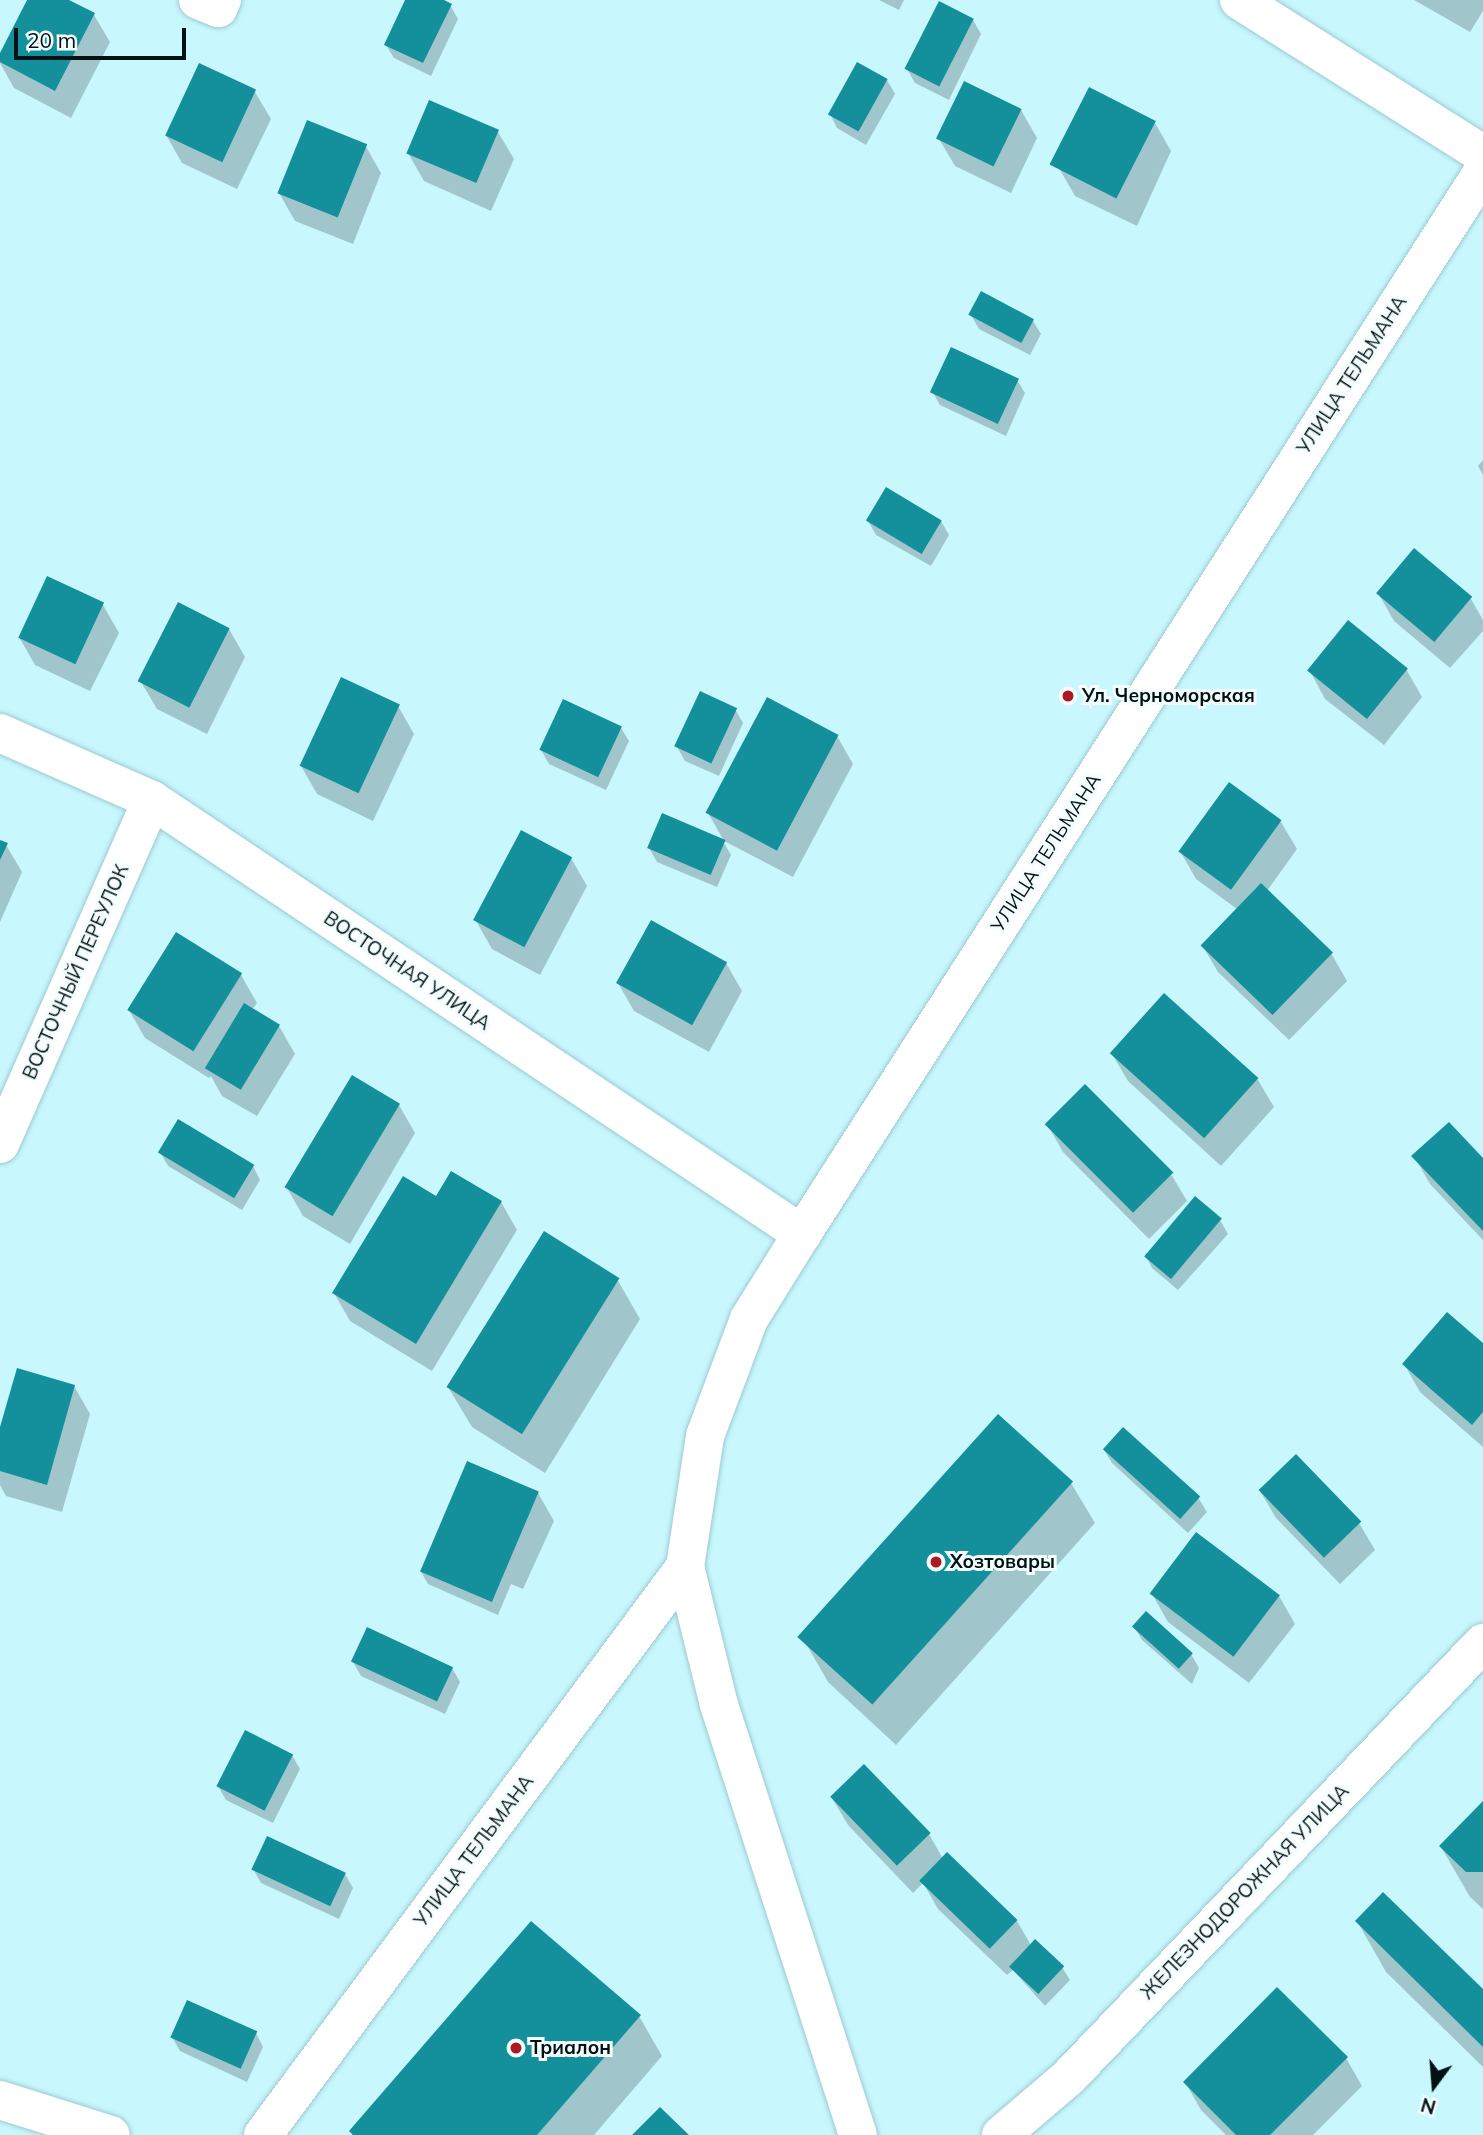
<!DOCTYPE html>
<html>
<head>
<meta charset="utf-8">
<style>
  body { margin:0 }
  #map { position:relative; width:1483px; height:2135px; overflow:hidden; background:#c8f8fe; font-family:Mulish,sans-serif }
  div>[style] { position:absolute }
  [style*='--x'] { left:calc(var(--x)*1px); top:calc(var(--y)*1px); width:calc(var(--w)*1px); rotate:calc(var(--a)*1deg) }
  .shadow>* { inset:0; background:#0003 }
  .building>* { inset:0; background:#13909b; transform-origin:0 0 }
  .roads { filter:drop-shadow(0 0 2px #9ccad0) drop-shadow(0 0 2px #9ccad0) }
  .street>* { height:38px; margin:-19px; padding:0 19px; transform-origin:19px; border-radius:19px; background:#fff }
  .primary>* { height:38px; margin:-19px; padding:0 19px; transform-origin:19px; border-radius:19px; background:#fff }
  .dots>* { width:19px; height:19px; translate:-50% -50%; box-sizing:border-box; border:4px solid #f4fdfe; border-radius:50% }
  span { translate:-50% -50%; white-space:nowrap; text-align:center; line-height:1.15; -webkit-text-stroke:6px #f4fdfe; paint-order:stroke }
  .street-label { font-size:19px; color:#021214 }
  .poi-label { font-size:19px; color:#021214; font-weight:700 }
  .left { translate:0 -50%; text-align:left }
  .north { position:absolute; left:1399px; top:2051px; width:70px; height:70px; -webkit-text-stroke:5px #f4fdfe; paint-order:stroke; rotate:196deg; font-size:19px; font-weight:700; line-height:28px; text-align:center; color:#021214 }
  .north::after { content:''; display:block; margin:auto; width:24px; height:32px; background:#021214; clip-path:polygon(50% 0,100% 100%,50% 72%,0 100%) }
  .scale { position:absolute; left:14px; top:28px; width:172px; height:32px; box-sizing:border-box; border:4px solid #021214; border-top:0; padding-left:9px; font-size:21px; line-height:24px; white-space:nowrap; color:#021214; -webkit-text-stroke:5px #f4fdfe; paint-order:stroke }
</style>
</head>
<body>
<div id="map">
  <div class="shadow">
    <div style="clip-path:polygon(29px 0,66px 0,94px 15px,110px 42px,71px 118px,14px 88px,0 63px,0 57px)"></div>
    <div style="clip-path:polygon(407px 0,440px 0,450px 5px,458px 19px,431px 76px,394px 58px,386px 45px)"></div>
    <div style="clip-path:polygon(879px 0,904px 0,899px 10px)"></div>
    <div style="clip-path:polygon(1414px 0,1483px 0,1483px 11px,1470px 32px)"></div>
    <div style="clip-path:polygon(973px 20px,981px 34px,949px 100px,915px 83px,907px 69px)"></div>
    <div style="clip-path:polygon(887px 80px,895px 94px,866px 145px,837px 128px,830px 114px)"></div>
    <div style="clip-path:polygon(255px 92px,271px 119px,237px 189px,182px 163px,166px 135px)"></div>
    <div style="clip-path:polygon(1021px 110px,1037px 138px,1011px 193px,955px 166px,939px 139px)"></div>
    <div style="clip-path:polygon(1155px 123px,1171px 151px,1137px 226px,1075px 196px,1059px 168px)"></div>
    <div style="clip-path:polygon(498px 132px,514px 159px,491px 211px,424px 181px,408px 153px)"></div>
    <div style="clip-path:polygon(365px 145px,381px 173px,353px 244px,295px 221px,279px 193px)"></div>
    <div style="clip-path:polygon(971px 315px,1033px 321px,1041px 334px,1030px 355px,979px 329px)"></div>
    <div style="clip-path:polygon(1017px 380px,1025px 393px,1006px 436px,940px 405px,932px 391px)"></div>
    <div style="clip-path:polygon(1483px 460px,1483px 475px,1478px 466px)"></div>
    <div style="clip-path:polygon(868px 521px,941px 521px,949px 535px,931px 566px,876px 535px)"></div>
    <div style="clip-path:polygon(1414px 551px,1471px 599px,1483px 620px,1483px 631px,1450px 668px,1394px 621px,1378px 593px)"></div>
    <div style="clip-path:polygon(103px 605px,119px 633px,90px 691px,35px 665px,19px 637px)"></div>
    <div style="clip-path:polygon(229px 629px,245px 657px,207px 734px,157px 709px,141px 682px)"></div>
    <div style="clip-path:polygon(1406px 669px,1422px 697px,1384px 745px,1325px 699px,1310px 671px)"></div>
    <div style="clip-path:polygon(398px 706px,414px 734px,373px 821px,317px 794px,301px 766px)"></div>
    <div style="clip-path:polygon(735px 709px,743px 723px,719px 776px,685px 761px,677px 747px)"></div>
    <div style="clip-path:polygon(621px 728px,629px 741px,606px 790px,549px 764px,541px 750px)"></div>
    <div style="clip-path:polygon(837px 736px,853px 764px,793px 877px,724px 841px,708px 813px)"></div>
    <div style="clip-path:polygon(1281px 822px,1297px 849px,1267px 891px,1331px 953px,1347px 981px,1289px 1040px,1218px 972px,1202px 945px,1237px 909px,1196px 879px,1180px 851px)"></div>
    <div style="clip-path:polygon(723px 841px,731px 855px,717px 887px,657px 862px,649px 848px)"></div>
    <div style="clip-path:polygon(0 842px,6px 845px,22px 872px,0 922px)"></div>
    <div style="clip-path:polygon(571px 858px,587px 886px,540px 975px,492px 949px,476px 921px)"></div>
    <div style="clip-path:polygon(726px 963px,742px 991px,709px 1052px,634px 1011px,618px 983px)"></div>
    <div style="clip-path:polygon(241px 975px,257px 1003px,252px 1010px,279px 1026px,295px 1054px,257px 1116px,222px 1096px,211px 1076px,209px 1078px,145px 1038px,129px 1010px)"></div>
    <div style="clip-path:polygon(1164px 995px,1258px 1080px,1274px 1107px,1221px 1166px,1128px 1081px,1112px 1054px)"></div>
    <div style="clip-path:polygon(399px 1105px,415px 1133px,350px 1244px,303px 1216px,287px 1188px)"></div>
    <div style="clip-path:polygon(1047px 1124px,1171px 1174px,1187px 1201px,1149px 1239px,1063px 1152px)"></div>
    <div style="clip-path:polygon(160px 1152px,253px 1166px,260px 1180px,242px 1210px,168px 1166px)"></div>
    <div style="clip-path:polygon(1414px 1156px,1483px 1161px,1483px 1240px,1430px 1184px)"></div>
    <div style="clip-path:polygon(437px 1199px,501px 1202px,517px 1230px,432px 1371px,350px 1321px,334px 1293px)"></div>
    <div style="clip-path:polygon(1220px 1220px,1228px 1234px,1178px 1290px,1152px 1268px,1145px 1254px)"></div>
    <div style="clip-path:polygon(617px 1279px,640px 1319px,545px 1473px,472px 1427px,448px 1387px)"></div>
    <div style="clip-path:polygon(1483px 1345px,1483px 1447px,1420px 1392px,1404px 1364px)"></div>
    <div style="clip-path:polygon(74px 1386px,90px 1414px,62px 1512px,6px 1496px,0 1485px,0 1433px)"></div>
    <div style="clip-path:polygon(1123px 1429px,1199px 1499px,1207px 1512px,1188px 1533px,1112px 1463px,1104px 1450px)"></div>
    <div style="clip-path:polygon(1071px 1483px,1095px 1523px,896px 1745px,828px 1682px,805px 1642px)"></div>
    <div style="clip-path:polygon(1260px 1491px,1359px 1523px,1375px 1550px,1340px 1584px,1276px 1518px)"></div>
    <div style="clip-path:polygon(538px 1493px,554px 1521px,523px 1589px,511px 1584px,498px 1615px,428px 1584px,420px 1570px)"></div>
    <div style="clip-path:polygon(1152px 1594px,1279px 1596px,1295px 1624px,1249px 1683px,1168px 1622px)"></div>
    <div style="clip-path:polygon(1134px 1627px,1191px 1654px,1199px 1668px,1192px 1684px,1142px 1640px)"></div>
    <div style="clip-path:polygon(353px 1662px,452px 1668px,460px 1682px,445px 1714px,361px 1676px)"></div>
    <div style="clip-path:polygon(292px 1755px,300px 1769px,273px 1823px,226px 1800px,218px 1786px)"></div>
    <div style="clip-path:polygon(832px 1798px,929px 1834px,943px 1859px,1017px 1921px,1031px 1945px,1062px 1967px,1070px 1980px,1045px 2006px,1013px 1970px,1007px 1975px,938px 1909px,923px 1883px,913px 1893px,848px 1825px)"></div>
    <div style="clip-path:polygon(1483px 1803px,1483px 1909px,1470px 1897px,1441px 1847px)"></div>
    <div style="clip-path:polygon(253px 1869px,345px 1874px,353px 1888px,339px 1919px,261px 1883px)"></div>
    <div style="clip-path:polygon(1357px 1921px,1483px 1991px,1483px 2067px,1386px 1972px)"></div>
    <div style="clip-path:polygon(639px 2016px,662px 2056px,594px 2135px,353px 2135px,351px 2131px)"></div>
    <div style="clip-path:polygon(256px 2033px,263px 2047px,247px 2082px,180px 2051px,172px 2037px)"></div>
    <div style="clip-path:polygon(1346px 2058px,1362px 2086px,1313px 2135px,1226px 2135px,1201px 2110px,1185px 2082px)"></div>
  </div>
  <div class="building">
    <div style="clip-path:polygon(27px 0,69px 0,95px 13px,55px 91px,0 62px,0 53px)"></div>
    <div style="clip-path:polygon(405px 0,444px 0,452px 4px,423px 63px,384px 45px)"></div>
    <div style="left:939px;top:1px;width:39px;height:76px;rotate:27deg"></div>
    <div style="left:857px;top:62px;width:35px;height:60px;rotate:29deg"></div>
    <div style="left:199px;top:63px;width:63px;height:80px;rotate:25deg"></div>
    <div style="left:964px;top:81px;width:64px;height:64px;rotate:26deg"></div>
    <div style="left:1089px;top:87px;width:75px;height:87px;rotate:27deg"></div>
    <div style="left:429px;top:100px;width:76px;height:58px;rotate:23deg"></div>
    <div style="left:307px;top:120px;width:65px;height:79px;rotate:22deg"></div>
    <div style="left:981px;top:291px;width:60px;height:27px;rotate:28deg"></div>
    <div style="left:951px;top:347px;width:75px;height:50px;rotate:25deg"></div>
    <div style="left:886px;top:487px;width:65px;height:39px;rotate:31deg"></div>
    <div style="left:1414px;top:548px;width:76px;height:59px;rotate:40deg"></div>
    <div style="left:47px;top:576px;width:63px;height:68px;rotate:25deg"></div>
    <div style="left:178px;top:602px;width:58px;height:89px;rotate:27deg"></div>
    <div style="left:1348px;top:620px;width:77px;height:65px;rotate:39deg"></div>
    <div style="left:341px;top:677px;width:65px;height:98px;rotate:25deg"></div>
    <div style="left:700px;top:691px;width:41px;height:61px;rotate:25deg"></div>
    <div style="left:767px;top:697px;width:81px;height:131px;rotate:28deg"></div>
    <div style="left:563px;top:699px;width:65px;height:56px;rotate:25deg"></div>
    <div style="left:1229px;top:782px;width:65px;height:86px;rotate:36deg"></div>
    <div style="left:662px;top:813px;width:69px;height:38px;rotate:23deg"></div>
    <div style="left:521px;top:830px;width:58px;height:102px;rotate:28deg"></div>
    <div style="clip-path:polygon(0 840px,8px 843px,0 860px)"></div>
    <div style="left:1261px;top:883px;width:100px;height:87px;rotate:44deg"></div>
    <div style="left:651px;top:920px;width:87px;height:72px;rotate:29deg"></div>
    <div style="left:176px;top:932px;width:78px;height:92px;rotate:32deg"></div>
    <div style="left:1164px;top:993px;width:127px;height:81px;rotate:42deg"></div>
    <div style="left:244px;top:1003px;width:42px;height:76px;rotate:31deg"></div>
    <div style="left:352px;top:1075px;width:56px;height:131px;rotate:31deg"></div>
    <div style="left:1085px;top:1084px;width:125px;height:57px;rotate:45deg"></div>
    <div style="left:178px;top:1119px;width:89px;height:39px;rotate:31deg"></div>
    <div style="clip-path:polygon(1449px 1122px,1483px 1158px,1483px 1231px,1411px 1156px)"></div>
    <div style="clip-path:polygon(451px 1171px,502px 1201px,416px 1344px,332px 1293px,403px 1176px,436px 1196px)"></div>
    <div style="left:1195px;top:1196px;width:35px;height:79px;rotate:40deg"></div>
    <div style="left:544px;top:1231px;width:89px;height:184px;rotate:32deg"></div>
    <div style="clip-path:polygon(1447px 1312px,1483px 1343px,1483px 1412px,1472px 1425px,1402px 1364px)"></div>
    <div style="clip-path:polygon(17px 1368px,75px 1385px,47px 1485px,0 1471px,0 1427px)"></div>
    <div style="left:998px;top:1414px;width:101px;height:300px;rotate:42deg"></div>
    <div style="left:1123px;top:1427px;width:104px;height:30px;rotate:42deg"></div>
    <div style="left:1296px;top:1454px;width:94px;height:52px;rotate:46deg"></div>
    <div style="left:467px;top:1461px;width:78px;height:120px;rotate:23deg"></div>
    <div style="left:1196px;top:1532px;width:105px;height:77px;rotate:37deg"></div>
    <div style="left:1146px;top:1611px;width:63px;height:21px;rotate:42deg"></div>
    <div style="left:367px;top:1627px;width:95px;height:38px;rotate:25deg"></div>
    <div style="left:245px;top:1730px;width:54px;height:63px;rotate:27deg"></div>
    <div style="left:864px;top:1764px;width:96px;height:47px;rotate:46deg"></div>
    <div style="clip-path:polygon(1483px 1801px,1483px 1872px,1466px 1872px,1439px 1846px)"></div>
    <div style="left:267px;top:1836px;width:87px;height:37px;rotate:25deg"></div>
    <div style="left:947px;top:1852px;width:98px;height:40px;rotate:44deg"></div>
    <div style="clip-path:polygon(1383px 1892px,1483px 1989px,1483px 2047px,1355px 1921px)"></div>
    <div style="clip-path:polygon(531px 1921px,641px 2015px,537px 2135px,353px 2135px,349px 2131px)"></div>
    <div style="left:1035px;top:1939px;width:40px;height:38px;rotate:43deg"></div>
    <div style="clip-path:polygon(1277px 1987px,1348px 2057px,1270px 2135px,1236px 2135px,1183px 2082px)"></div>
    <div style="left:187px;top:2000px;width:77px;height:41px;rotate:24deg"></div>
    <div style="clip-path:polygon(660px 2107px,689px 2135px,632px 2135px)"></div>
  </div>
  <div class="roads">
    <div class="street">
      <div style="--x:198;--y:0;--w:22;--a:22"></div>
      <div style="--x:218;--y:8;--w:9;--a:-63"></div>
      <div style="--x:1239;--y:0;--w:289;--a:32.3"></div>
      <div style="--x:0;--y:733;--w:166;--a:23.8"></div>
      <div style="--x:152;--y:800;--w:782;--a:33.73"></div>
      <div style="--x:0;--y:1144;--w:376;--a:-66.2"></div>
      <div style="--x:0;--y:2100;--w:116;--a:17.5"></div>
      <div style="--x:263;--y:2135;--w:708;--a:-53.39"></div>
      <div style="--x:1001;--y:2135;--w:89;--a:-40.5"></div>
      <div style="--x:1069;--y:2077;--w:600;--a:-46.35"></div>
    </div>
    <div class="primary">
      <div style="--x:858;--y:2135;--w:452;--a:-107.9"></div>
      <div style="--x:719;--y:1705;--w:142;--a:-103.8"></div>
      <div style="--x:685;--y:1567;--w:133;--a:-81.3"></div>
      <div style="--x:705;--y:1436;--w:125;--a:-69.4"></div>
      <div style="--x:749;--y:1319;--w:100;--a:-58.1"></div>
      <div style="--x:802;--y:1234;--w:1262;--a:-57.35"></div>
    </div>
  </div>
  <div class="dots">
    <div style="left:1068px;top:696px;background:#ac1921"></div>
    <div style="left:936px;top:1562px;background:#ac1921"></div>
    <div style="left:516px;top:2048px;background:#ac1921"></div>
  </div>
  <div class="street-label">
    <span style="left:1352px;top:375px;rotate:-57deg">УЛИЦА ТЕЛЬМАНА</span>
    <span style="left:1046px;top:853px;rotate:-57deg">УЛИЦА ТЕЛЬМАНА</span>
    <span style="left:407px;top:971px;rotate:34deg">ВОСТОЧНАЯ УЛИЦА</span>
    <span style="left:76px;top:972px;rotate:-66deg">ВОСТОЧНЫЙ ПЕРЕУЛОК</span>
    <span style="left:474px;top:1851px;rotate:-53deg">УЛИЦА ТЕЛЬМАНА</span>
    <span style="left:1245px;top:1892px;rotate:-46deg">ЖЕЛЕЗНОДОРОЖНАЯ УЛИЦА</span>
  </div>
  <div class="poi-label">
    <span class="left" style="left:1082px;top:696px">Ул. Черноморская</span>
    <span class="left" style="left:950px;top:1562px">Хозтовары</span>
    <span class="left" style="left:530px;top:2048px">Триалон</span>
  </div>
  <div class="north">N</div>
  <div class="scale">20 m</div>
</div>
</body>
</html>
